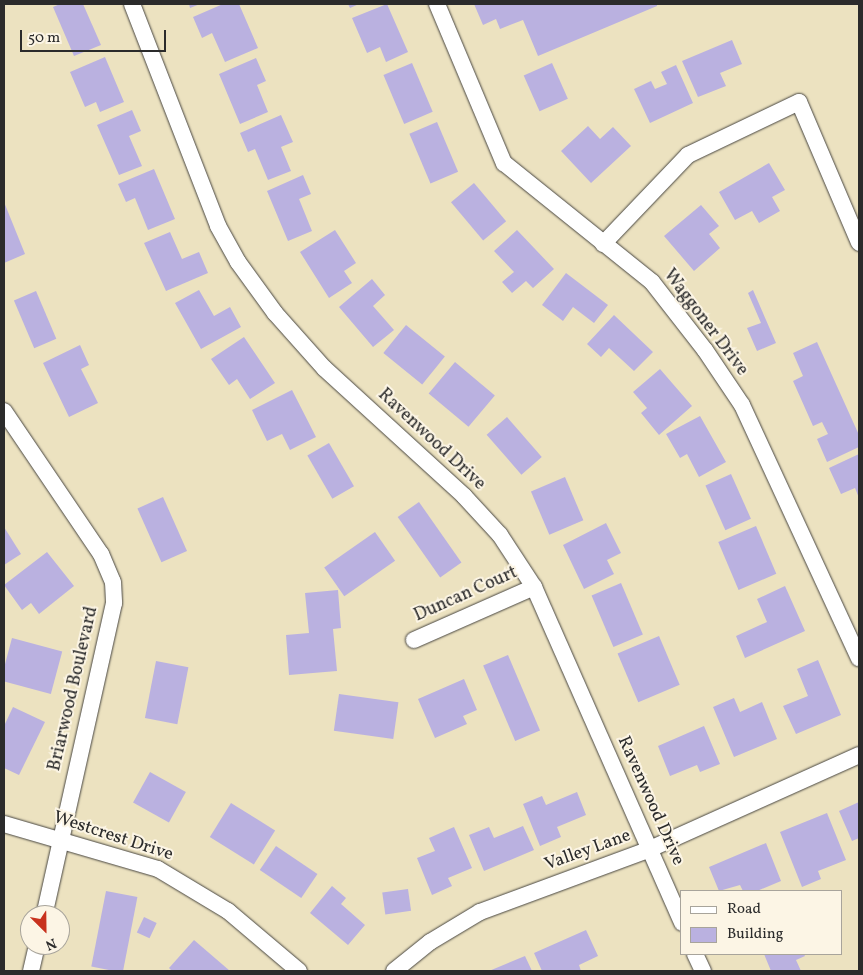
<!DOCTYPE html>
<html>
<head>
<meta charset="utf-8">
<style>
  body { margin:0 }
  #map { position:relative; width:863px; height:975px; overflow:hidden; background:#ece2c0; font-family:Vollkorn,serif }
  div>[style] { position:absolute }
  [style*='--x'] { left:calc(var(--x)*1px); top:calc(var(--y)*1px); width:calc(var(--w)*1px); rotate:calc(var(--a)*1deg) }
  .building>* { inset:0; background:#bab1e0; transform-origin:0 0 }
  .roads { filter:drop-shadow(0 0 1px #484641) drop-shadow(0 0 1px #484641) }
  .street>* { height:16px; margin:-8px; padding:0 8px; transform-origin:8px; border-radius:8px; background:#fff }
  span { translate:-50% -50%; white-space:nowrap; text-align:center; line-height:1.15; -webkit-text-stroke:4px #fcf5e5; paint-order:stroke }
  .street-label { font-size:18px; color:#2b2b2b }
  .frame { position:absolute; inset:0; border:5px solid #2b2b2b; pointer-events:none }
  .legend { position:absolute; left:680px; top:890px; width:162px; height:65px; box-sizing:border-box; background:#fcf5e5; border:1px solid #a8a49b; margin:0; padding:6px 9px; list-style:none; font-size:15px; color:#2b2b2b }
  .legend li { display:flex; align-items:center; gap:10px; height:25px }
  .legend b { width:25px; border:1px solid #a8a49b }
  .north { position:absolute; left:20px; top:905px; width:50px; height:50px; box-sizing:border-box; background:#fcf5e5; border:1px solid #a8a49b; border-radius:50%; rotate:157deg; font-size:14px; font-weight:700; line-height:20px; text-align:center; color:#2b2b2b }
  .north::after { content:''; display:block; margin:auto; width:18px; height:22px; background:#c8321e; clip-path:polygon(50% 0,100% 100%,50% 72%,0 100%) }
  .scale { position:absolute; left:20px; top:30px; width:146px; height:22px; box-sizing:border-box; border:2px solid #2b2b2b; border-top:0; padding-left:6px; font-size:15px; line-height:18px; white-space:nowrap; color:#2b2b2b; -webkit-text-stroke:4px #fcf5e5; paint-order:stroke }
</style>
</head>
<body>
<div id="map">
  <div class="building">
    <div style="clip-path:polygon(60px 4px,83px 4px,101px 45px,74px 56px,53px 7px)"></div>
    <div style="clip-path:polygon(189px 4px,200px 4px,190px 8px)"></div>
    <div style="clip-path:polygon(223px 4px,239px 4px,258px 48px,225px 62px,212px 33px,202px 38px,193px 17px)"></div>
    <div style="clip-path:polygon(348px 4px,359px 4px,350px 8px)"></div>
    <div style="clip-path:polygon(387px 4px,408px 52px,386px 62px,380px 47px,367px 53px,352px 18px)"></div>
    <div style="clip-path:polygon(474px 4px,657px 4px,657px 6px,538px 56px,523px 20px,500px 29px,496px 19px,483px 25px)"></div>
    <div style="clip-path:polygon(732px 40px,742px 64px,720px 73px,726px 86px,698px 97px,682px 61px)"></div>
    <div style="clip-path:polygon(105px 57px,124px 102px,100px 112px,96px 102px,85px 107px,70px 72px)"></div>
    <div style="clip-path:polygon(256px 58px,266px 81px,257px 85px,268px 112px,240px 124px,219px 74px)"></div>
    <div style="left:412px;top:63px;width:53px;height:31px;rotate:67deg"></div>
    <div style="left:552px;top:63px;width:39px;height:31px;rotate:66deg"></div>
    <div style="clip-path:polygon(676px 65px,693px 103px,650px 123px,634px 89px,651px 81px,655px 89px,667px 84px,661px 72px)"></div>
    <div style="clip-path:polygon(132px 110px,141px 131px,129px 136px,142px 166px,119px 175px,97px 125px)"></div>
    <div style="clip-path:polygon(281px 115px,293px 142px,281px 147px,291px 171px,268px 180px,255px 149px,248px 152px,240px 133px)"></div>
    <div style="left:437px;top:122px;width:54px;height:30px;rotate:67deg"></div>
    <div style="clip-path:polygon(588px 126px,600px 139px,613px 127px,631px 146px,591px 183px,561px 151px)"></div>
    <div style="clip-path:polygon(769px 163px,785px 190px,772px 197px,780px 211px,759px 223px,752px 211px,735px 220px,719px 192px)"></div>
    <div style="clip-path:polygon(154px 169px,175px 219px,148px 230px,135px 198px,126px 202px,118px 184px)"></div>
    <div style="clip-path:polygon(303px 175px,311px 194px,299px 199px,312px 231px,288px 241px,267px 191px)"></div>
    <div style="left:474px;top:183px;width:50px;height:30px;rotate:50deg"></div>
    <div style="clip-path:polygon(4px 202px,25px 254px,4px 263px)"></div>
    <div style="clip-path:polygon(701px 205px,719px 226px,709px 234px,720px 248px,694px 271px,664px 236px)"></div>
    <div style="clip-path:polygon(335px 230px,356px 263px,344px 271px,352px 283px,329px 298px,300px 252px)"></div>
    <div style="clip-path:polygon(517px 230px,554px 269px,533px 288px,526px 281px,512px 293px,502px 282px,514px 272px,494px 251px)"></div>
    <div style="clip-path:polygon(170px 232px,182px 259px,199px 252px,208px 273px,166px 291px,144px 243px)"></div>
    <div style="clip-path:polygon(566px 273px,608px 305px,594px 323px,573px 307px,563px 321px,542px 305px)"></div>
    <div style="clip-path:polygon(372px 279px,385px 295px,373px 306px,394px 330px,373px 347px,339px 307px)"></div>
    <div style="clip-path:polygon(199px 290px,214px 316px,230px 307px,241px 327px,201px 349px,175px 303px)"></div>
    <div style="clip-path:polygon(753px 290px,776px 343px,757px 351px,747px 328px,761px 323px,748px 293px)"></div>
    <div style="left:36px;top:291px;width:52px;height:24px;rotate:67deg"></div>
    <div style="clip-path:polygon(614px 315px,653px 352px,634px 371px,609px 348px,601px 357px,587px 344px)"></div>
    <div style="left:406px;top:325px;width:50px;height:36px;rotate:39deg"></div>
    <div style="clip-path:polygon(244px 337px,275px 383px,250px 399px,237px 379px,229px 385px,211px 359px)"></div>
    <div style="clip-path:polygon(817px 342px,859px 435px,859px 447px,827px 462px,817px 439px,828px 434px,822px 422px,813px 426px,793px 381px,803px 376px,793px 353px)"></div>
    <div style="clip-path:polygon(80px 345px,89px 365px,81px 369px,98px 403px,69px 417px,43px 363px)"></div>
    <div style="left:455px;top:362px;width:52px;height:41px;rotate:40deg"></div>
    <div style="clip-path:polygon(660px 369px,692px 406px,659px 435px,641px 413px,647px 408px,633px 392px)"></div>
    <div style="clip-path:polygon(292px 390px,316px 437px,290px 450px,282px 434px,267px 441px,252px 410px)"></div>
    <div style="clip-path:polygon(700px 416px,726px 462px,699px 477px,687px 454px,680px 458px,666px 434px)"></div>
    <div style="left:507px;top:417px;width:53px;height:27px;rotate:49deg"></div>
    <div style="left:329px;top:443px;width:50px;height:25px;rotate:60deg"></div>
    <div style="clip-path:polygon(859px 454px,859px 498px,855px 488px,841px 494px,829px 468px)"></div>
    <div style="left:731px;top:474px;width:49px;height:28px;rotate:66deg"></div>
    <div style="left:565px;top:477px;width:47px;height:37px;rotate:67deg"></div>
    <div style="left:163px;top:497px;width:59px;height:28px;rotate:66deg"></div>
    <div style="left:419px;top:502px;width:74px;height:26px;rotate:55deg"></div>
    <div style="clip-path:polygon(606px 523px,621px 553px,607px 560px,614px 574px,584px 589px,563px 545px)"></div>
    <div style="left:756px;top:526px;width:52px;height:41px;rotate:67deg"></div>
    <div style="clip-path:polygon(4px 527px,21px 554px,4px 565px)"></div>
    <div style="left:375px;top:532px;width:35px;height:62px;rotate:55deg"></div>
    <div style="clip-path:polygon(47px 552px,74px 586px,39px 614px,31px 603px,22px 610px,4px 585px)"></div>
    <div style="left:621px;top:583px;width:56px;height:32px;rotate:67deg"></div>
    <div style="clip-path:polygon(785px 586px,805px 631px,745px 658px,736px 636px,767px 622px,757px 599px)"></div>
    <div style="clip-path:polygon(338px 590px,341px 628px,333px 629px,337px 671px,289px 675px,286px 635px,309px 633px,305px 593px)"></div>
    <div style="left:659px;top:636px;width:53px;height:45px;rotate:67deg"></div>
    <div style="left:12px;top:638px;width:52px;height:44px;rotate:15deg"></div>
    <div style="left:508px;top:655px;width:82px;height:27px;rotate:67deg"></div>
    <div style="clip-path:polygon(818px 660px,841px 715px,796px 734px,783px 706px,808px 696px,797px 669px)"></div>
    <div style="left:156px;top:661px;width:33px;height:58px;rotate:11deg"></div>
    <div style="clip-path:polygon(464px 679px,477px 710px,463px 716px,467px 724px,435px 738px,418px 699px)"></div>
    <div style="left:339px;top:694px;width:60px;height:37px;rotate:8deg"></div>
    <div style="clip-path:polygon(734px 698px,740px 712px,762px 702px,777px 739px,734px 757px,713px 707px)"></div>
    <div style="clip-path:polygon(13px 707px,45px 722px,19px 775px,4px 768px,4px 726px)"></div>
    <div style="clip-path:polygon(704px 726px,720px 764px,700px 772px,697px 765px,670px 776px,658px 746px)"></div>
    <div style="left:150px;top:772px;width:41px;height:35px;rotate:29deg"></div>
    <div style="clip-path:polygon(577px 792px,586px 815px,557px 827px,561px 837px,540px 846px,523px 804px,542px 796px,546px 805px)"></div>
    <div style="clip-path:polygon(859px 802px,859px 838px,852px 841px,839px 811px)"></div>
    <div style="left:231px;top:803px;width:52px;height:40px;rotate:32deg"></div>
    <div style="clip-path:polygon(827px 813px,846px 860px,818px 871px,821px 879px,802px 887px,780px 832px)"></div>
    <div style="clip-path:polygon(523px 826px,534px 850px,484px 871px,469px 835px,489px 827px,494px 838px)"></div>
    <div style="clip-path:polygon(454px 827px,472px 868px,448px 878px,452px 886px,432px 895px,417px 858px,435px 851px,429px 838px)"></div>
    <div style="clip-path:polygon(766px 843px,781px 881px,757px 891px,743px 891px,740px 885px,719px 891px,709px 867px)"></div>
    <div style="left:276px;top:846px;width:50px;height:29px;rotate:34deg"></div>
    <div style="clip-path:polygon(332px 886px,346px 898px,341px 904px,365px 925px,348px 945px,310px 913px)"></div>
    <div style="left:408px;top:889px;width:22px;height:26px;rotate:82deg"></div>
    <div style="left:106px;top:891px;width:32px;height:77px;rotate:11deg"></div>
    <div style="left:144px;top:917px;width:14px;height:17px;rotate:25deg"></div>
    <div style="clip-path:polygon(586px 930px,598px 956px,579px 965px,581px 971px,542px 971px,534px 953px)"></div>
    <div style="clip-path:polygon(194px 940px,230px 971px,172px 971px,169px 968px)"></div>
    <div style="clip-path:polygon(764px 954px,804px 954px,805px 956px,796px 960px,801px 971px,771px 971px)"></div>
    <div style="clip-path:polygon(525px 956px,532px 971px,489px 971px)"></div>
  </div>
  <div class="roads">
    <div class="street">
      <div style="--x:132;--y:4;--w:238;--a:68.8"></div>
      <div style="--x:218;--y:226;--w:41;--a:60.9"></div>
      <div style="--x:238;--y:262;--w:63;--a:54"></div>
      <div style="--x:275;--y:313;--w:74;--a:48.3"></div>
      <div style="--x:324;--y:368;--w:190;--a:42.4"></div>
      <div style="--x:464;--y:496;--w:53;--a:47.3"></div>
      <div style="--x:500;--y:535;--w:62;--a:56.8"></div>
      <div style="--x:534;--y:587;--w:367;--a:66.2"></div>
      <div style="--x:437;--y:4;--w:173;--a:67.2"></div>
      <div style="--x:504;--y:163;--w:190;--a:38.8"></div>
      <div style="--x:652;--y:282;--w:86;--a:52.1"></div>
      <div style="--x:705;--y:350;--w:66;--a:56.1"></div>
      <div style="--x:742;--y:405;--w:279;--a:65.2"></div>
      <div style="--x:603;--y:244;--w:123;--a:-46.3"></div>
      <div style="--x:688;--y:155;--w:123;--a:-25.5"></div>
      <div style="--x:799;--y:102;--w:153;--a:66.9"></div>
      <div style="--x:4;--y:411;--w:173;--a:55.9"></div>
      <div style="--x:101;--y:554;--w:30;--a:67"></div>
      <div style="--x:113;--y:582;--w:21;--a:87"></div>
      <div style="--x:114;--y:603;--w:320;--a:102.6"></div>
      <div style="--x:414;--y:640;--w:131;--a:-23.8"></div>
      <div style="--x:4;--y:824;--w:160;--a:16.3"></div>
      <div style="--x:158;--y:869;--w:82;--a:31"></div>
      <div style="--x:228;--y:911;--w:93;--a:40.2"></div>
      <div style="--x:695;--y:954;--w:19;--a:65"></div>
      <div style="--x:31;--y:971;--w:27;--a:-77"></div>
      <div style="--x:394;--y:971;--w:46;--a:-38.9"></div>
      <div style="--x:430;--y:942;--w:58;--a:-31"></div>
      <div style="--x:480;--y:912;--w:181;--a:-20.3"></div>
      <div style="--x:650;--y:849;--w:229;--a:-24.2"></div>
    </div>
  </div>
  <div class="street-label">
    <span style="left:705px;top:323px;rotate:53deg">Waggoner Drive</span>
    <span style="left:431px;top:440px;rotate:43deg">Ravenwood Drive</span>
    <span style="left:466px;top:595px;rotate:-24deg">Duncan Court</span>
    <span style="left:74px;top:689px;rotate:-77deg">Briarwood Boulevard</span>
    <span style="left:650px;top:801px;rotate:66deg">Ravenwood Drive</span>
    <span style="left:113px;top:837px;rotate:18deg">Westcrest Drive</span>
    <span style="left:588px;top:851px;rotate:-20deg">Valley Lane</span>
  </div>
  <div class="frame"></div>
  <ul class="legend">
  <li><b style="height:6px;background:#fff"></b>Road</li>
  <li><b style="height:14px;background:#bab1e0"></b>Building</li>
  </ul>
  <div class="north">N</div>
  <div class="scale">50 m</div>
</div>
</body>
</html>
